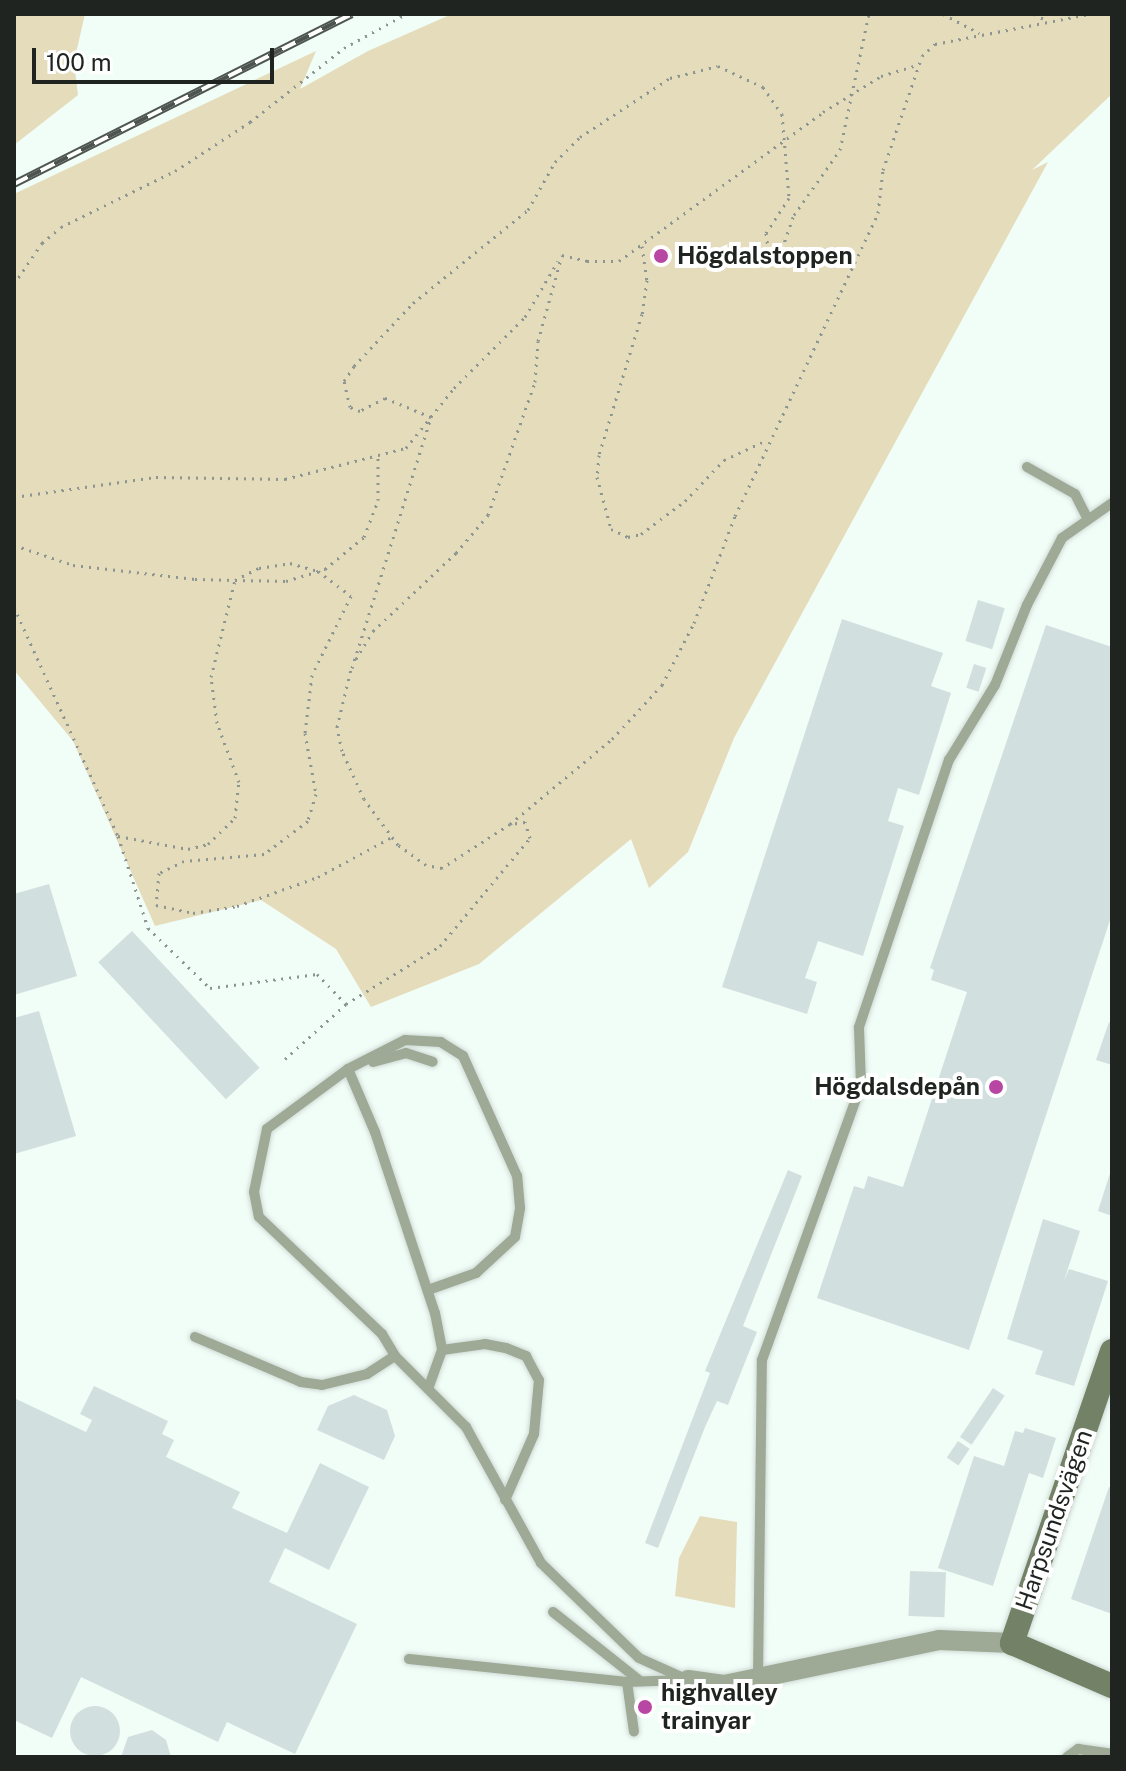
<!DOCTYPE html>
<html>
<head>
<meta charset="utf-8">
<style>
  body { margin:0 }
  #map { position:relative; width:1126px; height:1771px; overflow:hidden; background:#f1fdf7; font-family:"Public Sans",sans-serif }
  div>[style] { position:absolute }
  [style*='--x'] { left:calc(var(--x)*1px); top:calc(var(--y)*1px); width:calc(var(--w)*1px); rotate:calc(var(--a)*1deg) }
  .green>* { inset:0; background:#e4dcba }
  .building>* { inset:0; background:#d2dfdf; transform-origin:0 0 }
  .round { border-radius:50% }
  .path>* { height:3px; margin-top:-1.5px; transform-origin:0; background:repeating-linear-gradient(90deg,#8c9591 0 2px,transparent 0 8px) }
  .roads { filter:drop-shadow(0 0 2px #cfdad5) drop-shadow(0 0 2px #cfdad5) }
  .lane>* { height:10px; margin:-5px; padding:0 5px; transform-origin:5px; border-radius:5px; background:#9ea996 }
  .street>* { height:20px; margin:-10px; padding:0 10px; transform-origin:10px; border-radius:10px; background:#9ea996 }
  .secondary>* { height:24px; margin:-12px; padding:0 12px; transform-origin:12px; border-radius:12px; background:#738266 }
  .rail>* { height:8px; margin-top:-4px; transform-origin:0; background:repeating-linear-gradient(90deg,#fff 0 15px,#4e5551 0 30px); box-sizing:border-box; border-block:2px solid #4e5551 }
  .dots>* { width:22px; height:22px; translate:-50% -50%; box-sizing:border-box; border:4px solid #fff; border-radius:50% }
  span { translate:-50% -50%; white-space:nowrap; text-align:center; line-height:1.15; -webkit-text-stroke:8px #fff; paint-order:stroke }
  .poi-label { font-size:24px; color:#1f2421; font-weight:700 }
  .left { translate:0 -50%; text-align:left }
  .right { translate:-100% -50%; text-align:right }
  .street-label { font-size:24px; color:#1f2421 }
  .frame { position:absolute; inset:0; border:16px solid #1f2421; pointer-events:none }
  .scale { position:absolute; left:32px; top:48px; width:242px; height:36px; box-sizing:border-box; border:4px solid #1f2421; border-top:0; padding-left:10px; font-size:24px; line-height:28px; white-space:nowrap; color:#1f2421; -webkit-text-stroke:6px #fff; paint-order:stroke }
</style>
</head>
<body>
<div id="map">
  <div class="green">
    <div style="clip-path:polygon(14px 14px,85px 14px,74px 62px,78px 95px,14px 145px)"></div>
    <div style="clip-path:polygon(452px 14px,1112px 14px,1112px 94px,1032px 170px,1048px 162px,734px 738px,688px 852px,649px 888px,631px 839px,479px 964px,371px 1007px,336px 949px,261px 900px,155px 926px,73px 741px,14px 670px,14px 194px,316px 51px,300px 89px,368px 51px)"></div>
    <div style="clip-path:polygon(700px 1516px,737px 1522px,735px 1608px,675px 1596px,679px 1558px)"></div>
  </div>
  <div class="building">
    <div style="left:978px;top:600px;width:28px;height:43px;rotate:17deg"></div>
    <div style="clip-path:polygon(842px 619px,943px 653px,931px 686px,951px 693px,919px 795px,898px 788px,888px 821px,904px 826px,863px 956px,818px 941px,805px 978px,817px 982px,807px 1014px,722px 987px)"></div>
    <div style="clip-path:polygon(1046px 625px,1112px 647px,1112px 914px,969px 1350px,817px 1298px,854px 1186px,864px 1189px,868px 1176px,903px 1187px,967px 992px,931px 980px,934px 970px,930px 968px)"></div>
    <div style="left:974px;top:664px;width:13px;height:25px;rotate:18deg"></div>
    <div style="clip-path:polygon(49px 884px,77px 976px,14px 995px,14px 894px)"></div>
    <div style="left:132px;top:931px;width:187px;height:46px;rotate:47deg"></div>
    <div style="clip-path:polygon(39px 1011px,76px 1136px,14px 1154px,14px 1018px)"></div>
    <div style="clip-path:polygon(1109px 1022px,1112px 1024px,1112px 1065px,1096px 1060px)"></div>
    <div style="clip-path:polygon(788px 1170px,802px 1176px,743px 1326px,757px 1332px,728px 1405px,717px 1401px,705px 1427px,658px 1548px,645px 1543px,710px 1373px,705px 1371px)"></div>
    <div style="clip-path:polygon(1111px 1170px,1112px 1170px,1112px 1216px,1098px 1211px)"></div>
    <div style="clip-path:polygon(1043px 1219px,1080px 1231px,1064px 1281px,1069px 1269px,1108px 1281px,1074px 1386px,1035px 1374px,1043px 1351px,1007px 1339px)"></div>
    <div style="clip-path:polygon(94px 1386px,168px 1421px,162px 1434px,174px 1440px,166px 1457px,240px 1492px,232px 1508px,287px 1533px,320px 1463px,369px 1487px,329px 1570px,285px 1548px,269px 1582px,357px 1624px,295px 1754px,227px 1722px,218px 1742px,81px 1677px,52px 1738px,14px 1720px,14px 1398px,86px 1432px,92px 1420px,80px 1414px)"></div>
    <div style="left:993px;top:1388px;width:14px;height:59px;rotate:34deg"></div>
    <div style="clip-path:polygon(354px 1395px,387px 1410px,395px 1436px,384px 1460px,317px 1430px,328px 1406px)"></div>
    <div style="clip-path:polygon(1025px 1428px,1056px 1438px,1043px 1478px,1029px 1473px,993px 1586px,938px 1568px,974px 1456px,1004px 1466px,1015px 1431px,1023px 1433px)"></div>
    <div style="left:958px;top:1441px;width:14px;height:20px;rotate:34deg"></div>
    <div style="clip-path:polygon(1109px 1487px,1112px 1488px,1112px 1614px,1071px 1599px)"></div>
    <div style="left:910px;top:1571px;width:36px;height:45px;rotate:2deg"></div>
    <div class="round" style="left:70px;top:1706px;width:50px;height:50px"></div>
    <div style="clip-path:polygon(152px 1730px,166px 1740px,171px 1757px,121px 1757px,128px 1737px)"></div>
  </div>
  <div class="path">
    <div style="--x:943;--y:14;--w:41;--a:27.8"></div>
    <div style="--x:1034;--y:14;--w:13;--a:27"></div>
    <div style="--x:642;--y:246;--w:34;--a:82"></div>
    <div style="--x:647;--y:280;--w:34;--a:98"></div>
    <div style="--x:642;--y:314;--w:147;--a:107"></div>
    <div style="--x:599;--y:455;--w:22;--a:95"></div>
    <div style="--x:597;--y:477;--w:54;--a:74.9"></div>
    <div style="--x:611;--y:529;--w:19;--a:25"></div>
    <div style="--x:628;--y:537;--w:13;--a:-13"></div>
    <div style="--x:641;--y:534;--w:55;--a:-36.9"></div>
    <div style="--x:685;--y:501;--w:57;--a:-46.4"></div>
    <div style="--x:724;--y:460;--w:47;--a:-24.9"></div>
    <div style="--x:562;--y:255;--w:26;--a:13"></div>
    <div style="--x:587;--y:261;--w:32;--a:0"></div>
    <div style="--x:619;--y:261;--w:253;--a:-36.1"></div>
    <div style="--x:823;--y:112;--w:68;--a:-31.8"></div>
    <div style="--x:881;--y:76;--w:38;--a:-17"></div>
    <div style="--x:14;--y:284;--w:50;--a:-55.7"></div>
    <div style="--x:42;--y:243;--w:25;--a:-40"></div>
    <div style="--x:61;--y:227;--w:127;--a:-26.2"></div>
    <div style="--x:175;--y:171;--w:90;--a:-33.2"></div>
    <div style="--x:250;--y:122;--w:120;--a:-38.2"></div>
    <div style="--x:344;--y:48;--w:71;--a:-28.7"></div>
    <div style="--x:14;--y:497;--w:143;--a:-8"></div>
    <div style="--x:156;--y:477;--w:129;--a:0.9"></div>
    <div style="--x:285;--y:479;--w:125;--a:-14.4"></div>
    <div style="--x:406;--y:448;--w:77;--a:-51.3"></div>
    <div style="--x:454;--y:388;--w:100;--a:-45"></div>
    <div style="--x:525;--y:317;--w:65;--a:-59.5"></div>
    <div style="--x:14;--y:545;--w:62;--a:18.7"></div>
    <div style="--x:73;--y:565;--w:123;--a:6.5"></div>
    <div style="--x:195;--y:579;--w:91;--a:1.3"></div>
    <div style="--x:286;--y:581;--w:41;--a:-17.1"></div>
    <div style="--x:325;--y:569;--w:50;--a:-39.4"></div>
    <div style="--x:364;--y:537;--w:40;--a:-69"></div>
    <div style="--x:378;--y:500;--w:44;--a:-90"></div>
    <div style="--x:14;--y:607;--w:252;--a:65.6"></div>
    <div style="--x:118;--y:836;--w:97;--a:71.9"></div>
    <div style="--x:148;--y:928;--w:86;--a:44.1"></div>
    <div style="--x:210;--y:988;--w:108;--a:-7.5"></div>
    <div style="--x:317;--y:974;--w:42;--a:46"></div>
    <div style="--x:356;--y:659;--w:33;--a:-59"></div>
    <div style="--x:373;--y:631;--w:114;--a:-43.2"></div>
    <div style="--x:456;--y:553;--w:50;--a:-49.9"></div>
    <div style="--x:488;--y:515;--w:141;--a:-70.5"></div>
    <div style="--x:535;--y:382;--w:41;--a:-85.8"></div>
    <div style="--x:538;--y:341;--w:89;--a:-74.4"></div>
    <div style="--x:352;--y:668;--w:263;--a:-72.5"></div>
    <div style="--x:431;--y:417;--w:50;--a:-157.6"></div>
    <div style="--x:385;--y:398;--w:28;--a:153"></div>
    <div style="--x:360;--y:411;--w:11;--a:-158"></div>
    <div style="--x:350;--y:407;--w:27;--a:-103"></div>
    <div style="--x:344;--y:381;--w:18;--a:-56"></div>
    <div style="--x:354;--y:366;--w:86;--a:-46.9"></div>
    <div style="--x:413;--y:303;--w:148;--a:-39"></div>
    <div style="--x:528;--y:210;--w:55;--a:-60.6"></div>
    <div style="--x:555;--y:162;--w:35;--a:-45"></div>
    <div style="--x:580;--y:137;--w:108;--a:-33.2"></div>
    <div style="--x:670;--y:78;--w:49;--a:-14"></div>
    <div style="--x:718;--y:66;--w:50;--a:25"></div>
    <div style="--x:763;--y:87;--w:33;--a:55"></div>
    <div style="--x:782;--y:114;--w:84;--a:85.2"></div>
    <div style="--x:789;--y:198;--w:42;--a:123.3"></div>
    <div style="--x:766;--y:233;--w:21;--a:82"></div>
    <div style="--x:769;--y:254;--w:14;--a:-21"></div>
    <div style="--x:782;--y:249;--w:36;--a:-71"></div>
    <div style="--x:794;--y:215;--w:80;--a:-54.7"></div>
    <div style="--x:840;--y:150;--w:139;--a:-78"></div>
    <div style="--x:510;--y:824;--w:133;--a:-39.8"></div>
    <div style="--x:612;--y:739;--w:74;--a:-47.2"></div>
    <div style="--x:662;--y:685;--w:70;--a:-62.7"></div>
    <div style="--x:694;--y:623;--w:115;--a:-69"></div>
    <div style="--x:735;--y:516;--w:335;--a:-64.7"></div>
    <div style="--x:878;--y:213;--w:43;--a:-83.4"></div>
    <div style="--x:883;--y:170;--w:120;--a:-71.1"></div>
    <div style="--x:922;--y:56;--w:18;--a:-43"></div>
    <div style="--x:935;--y:44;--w:157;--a:-11"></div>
    <div style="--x:118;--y:836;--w:71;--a:10.5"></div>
    <div style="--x:188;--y:849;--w:21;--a:-14"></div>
    <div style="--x:208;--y:844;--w:37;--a:-44"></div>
    <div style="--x:235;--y:818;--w:36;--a:-84"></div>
    <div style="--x:239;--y:782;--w:63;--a:-110.4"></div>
    <div style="--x:217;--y:723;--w:46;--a:-97.4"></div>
    <div style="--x:211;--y:677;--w:100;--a:-76.1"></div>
    <div style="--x:235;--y:580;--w:27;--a:-27"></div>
    <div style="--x:259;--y:568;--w:31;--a:-9"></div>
    <div style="--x:290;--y:563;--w:29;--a:16"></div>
    <div style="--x:318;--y:571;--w:41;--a:37.1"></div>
    <div style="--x:351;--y:596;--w:88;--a:116.3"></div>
    <div style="--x:312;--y:675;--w:58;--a:96.9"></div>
    <div style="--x:305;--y:733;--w:62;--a:79.8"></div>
    <div style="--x:316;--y:794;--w:28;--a:107"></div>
    <div style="--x:308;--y:821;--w:55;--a:143.1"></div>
    <div style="--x:264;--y:854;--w:80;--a:175"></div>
    <div style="--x:184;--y:861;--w:28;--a:154"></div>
    <div style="--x:159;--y:873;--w:32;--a:95"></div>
    <div style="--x:156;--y:905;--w:38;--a:12"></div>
    <div style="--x:193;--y:913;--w:45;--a:-9"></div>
    <div style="--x:237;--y:906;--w:86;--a:-19.7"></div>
    <div style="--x:318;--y:877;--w:84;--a:-28.4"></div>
    <div style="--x:285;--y:1059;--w:82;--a:-42"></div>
    <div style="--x:346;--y:1004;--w:110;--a:-31.7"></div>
    <div style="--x:440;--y:946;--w:141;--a:-50.2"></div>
    <div style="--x:530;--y:838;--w:17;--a:-107"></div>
    <div style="--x:525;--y:822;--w:15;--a:172"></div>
    <div style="--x:510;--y:824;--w:81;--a:147.1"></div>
    <div style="--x:442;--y:868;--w:16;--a:-169"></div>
    <div style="--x:426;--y:865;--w:34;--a:-144"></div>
    <div style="--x:398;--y:845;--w:57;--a:-126.5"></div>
    <div style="--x:364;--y:799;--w:53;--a:-114.6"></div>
    <div style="--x:342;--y:751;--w:25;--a:-102"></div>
    <div style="--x:337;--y:727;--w:60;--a:-76.4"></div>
  </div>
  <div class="roads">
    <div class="lane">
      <div style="--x:1027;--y:467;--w:55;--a:29.4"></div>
      <div style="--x:1075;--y:494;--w:28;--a:63"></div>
      <div style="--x:373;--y:1062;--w:34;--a:-15"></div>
      <div style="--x:406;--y:1053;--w:28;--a:18"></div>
      <div style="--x:348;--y:1069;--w:69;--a:66.8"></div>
      <div style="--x:375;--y:1132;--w:191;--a:71.7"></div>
      <div style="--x:435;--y:1313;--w:38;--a:79"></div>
      <div style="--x:442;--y:1350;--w:41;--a:109.7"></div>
      <div style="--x:428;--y:1290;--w:51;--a:-19.5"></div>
      <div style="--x:476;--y:1273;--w:53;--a:-42.7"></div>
      <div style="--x:515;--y:1237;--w:29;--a:-80"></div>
      <div style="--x:520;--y:1208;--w:32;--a:-95"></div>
      <div style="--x:517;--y:1176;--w:132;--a:-114.2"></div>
      <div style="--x:463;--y:1056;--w:26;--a:-148"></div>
      <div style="--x:441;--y:1042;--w:36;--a:-177"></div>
      <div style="--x:405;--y:1040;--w:64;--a:153"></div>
      <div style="--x:348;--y:1069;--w:101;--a:143.5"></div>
      <div style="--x:267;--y:1129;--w:64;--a:101.7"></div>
      <div style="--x:254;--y:1192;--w:25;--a:79"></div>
      <div style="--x:259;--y:1217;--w:170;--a:43.6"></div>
      <div style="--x:382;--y:1334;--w:26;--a:59"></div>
      <div style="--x:395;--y:1356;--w:100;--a:45"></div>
      <div style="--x:466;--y:1427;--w:155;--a:61.1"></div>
      <div style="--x:541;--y:1563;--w:136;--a:44.1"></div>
      <div style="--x:639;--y:1658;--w:54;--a:24.2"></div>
      <div style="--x:195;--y:1337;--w:115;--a:23"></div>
      <div style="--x:301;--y:1382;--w:21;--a:8"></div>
      <div style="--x:322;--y:1385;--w:46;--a:-13.7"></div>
      <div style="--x:367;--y:1374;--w:33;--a:-33"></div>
      <div style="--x:442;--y:1350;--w:43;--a:-7.9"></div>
      <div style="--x:485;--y:1344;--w:21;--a:11"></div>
      <div style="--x:506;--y:1348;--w:22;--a:22"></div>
      <div style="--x:526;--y:1356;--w:27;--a:62"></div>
      <div style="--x:539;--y:1380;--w:54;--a:95.3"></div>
      <div style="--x:534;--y:1434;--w:72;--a:113.7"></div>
      <div style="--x:553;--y:1612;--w:111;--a:38.4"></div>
      <div style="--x:409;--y:1659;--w:219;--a:6"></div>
      <div style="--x:627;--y:1682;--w:55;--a:-2.1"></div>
      <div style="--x:758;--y:1678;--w:318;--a:-89.3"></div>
      <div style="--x:762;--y:1360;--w:292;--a:-70.2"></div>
      <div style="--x:861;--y:1085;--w:58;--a:-92"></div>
      <div style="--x:859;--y:1027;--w:282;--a:-71.4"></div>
      <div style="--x:949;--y:760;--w:88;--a:-58.5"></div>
      <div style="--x:995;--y:685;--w:86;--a:-68.2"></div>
      <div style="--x:1027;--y:605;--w:76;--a:-62.4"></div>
      <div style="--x:1062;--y:538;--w:61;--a:-35"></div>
      <div style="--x:627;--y:1682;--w:50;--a:82"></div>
      <div style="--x:1067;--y:1757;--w:14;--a:-36"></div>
      <div style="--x:1078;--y:1749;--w:34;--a:8"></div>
    </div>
    <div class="street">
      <div style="--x:688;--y:1680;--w:36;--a:8"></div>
      <div style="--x:724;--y:1685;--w:220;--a:-11.8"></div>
      <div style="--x:939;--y:1640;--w:73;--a:2.4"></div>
    </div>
    <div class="secondary">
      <div style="--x:1112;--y:1351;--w:309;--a:108.9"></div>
      <div style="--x:1012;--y:1643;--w:109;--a:23.3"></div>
    </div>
  </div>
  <div class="rail">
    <div style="--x:14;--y:184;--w:378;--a:-26.7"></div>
  </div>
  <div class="dots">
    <div style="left:661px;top:256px;background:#b847a3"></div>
    <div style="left:996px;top:1087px;background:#b847a3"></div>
    <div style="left:645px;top:1707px;background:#b847a3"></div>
  </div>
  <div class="poi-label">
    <span class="left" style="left:677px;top:256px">Högdalstoppen</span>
    <span class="right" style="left:980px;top:1087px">Högdalsdepån</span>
    <span class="left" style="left:661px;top:1707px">highvalley<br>trainyar</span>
  </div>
  <div class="street-label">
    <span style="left:1054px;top:1520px;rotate:-71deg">Harpsundsvägen</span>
  </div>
  <div class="frame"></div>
  <div class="scale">100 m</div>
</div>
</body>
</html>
